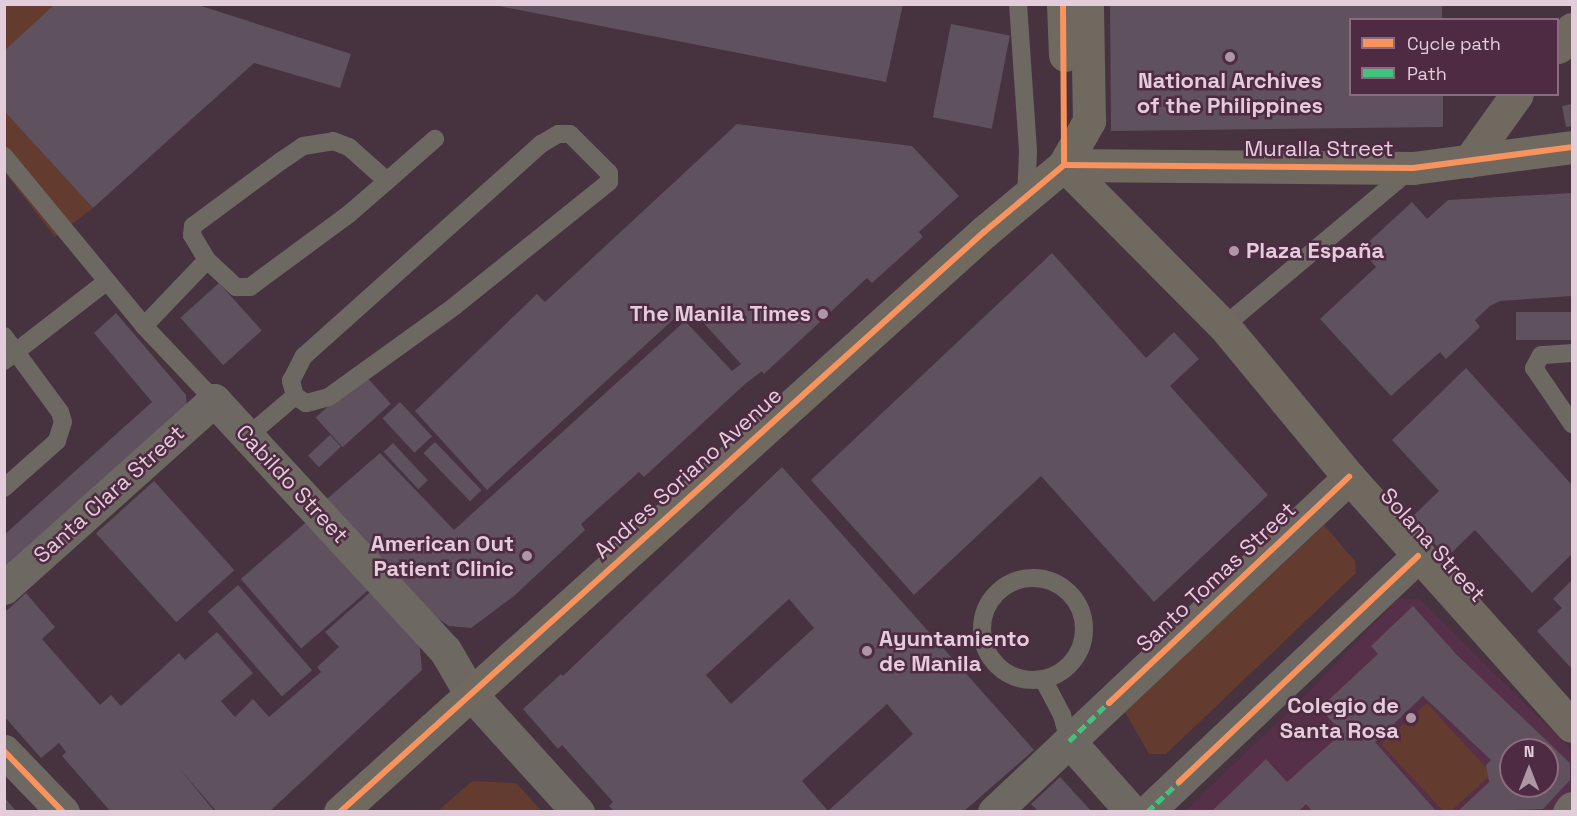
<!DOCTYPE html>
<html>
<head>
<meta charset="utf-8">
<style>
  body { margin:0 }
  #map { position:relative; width:1577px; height:816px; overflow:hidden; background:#46333f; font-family:"Space Grotesk",sans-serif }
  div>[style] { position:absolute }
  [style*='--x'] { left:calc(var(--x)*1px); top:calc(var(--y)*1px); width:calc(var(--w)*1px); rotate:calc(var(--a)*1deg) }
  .built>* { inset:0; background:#562f48 }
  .green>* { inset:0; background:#633b2f }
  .building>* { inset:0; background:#5f515d; transform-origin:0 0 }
  .lane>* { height:18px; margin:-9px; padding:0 9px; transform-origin:9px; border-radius:9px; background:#6d6862 }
  .lane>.ring { margin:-9px; padding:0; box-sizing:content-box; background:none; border:18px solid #6d6862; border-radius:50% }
  .street>* { height:33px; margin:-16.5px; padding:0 16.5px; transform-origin:16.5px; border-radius:16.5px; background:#6d6862 }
  .secondary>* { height:33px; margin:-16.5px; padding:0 16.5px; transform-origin:16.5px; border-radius:16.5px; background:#6f6960 }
  .quiet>* { height:4.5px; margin-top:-2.25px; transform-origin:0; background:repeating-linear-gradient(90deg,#40c37c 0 9px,transparent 0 13.5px) }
  .cycleway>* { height:6px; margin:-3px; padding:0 3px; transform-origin:3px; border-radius:3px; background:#f8935d }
  .dots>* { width:16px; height:16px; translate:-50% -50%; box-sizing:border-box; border:3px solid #4e2b42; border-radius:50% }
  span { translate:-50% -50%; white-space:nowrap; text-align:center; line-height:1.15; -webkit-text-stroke:5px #4e2b42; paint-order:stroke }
  .poi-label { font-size:22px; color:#e4cdda; font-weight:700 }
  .left { translate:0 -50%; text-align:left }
  .right { translate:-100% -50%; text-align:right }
  .street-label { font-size:22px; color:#e4cdda }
  .frame { position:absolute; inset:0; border:6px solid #e4cdda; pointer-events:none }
  .legend { position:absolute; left:1349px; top:18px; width:210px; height:78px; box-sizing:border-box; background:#4e2b42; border:2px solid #8a6c7f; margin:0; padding:8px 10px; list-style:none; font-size:18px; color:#e4cdda }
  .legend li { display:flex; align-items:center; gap:12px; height:30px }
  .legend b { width:30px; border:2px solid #8a6c7f }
  .north { position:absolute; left:1499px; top:738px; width:60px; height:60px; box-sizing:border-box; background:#4e2b42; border:2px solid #8a6c7f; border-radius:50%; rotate:0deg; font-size:16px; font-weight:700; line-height:24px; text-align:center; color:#e4cdda }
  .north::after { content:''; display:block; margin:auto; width:21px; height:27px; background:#ad97a4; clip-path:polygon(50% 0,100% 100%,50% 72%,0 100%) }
</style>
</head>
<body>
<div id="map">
  <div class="built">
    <div style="clip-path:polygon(evenodd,1398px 599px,1420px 599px,1572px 750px,1572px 793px,1553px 811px,1184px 812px,1299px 702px,1398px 599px,1511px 750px,1547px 750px,1547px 786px,1511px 786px,1511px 750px)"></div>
  </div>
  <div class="green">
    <div style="clip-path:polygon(5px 5px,55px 5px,5px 51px)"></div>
    <div style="clip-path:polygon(4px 111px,93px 208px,55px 237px,5px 173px)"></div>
    <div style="clip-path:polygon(1324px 525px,1355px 561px,1356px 573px,1166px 754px,1149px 754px,1125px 712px)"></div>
    <div style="clip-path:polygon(1427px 703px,1492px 774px,1451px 811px,1443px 811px,1381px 744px)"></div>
    <div style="clip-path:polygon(472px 781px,516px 783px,542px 811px,438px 811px)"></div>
  </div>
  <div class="building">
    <div style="clip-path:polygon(55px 4px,195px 4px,351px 54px,340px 88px,254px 63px,93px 208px,4px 111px,4px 51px)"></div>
    <div style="clip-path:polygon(489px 4px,903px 4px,886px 82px)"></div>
    <div style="clip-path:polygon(1110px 5px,1442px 5px,1442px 20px,1350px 20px,1350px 94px,1443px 94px,1443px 127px,1111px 131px)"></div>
    <div style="left:951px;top:24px;width:60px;height:95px;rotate:11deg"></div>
    <div style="clip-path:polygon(1572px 104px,1572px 126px,1566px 127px,1562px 106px)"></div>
    <div style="clip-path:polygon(737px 124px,912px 146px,959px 196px,919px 232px,923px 237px,872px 283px,867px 278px,764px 374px,762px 371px,745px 384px,644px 477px,639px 472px,581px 524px,585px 530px,514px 596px,471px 628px,449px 626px,434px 616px,327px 499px,380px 453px,454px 530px,685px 321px,732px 371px,741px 364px,688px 306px,487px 490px,415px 411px,537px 294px,545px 302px)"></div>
    <div style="clip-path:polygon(1572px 193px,1572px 296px,1500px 301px,1490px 306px,1475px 320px,1480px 327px,1446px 359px,1440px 352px,1391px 396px,1320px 319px,1376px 267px,1361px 249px,1412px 202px,1427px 219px,1448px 200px)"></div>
    <div style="clip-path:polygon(1052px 253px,1146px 358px,1174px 332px,1199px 359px,1170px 386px,1268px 495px,1154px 602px,1041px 476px,914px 595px,811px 480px)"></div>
    <div style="left:219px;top:283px;width:64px;height:52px;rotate:48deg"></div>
    <div style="left:1572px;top:312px;width:28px;height:56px;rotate:90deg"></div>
    <div style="clip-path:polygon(116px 313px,186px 395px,187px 413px,4px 578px,4px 535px,152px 402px,94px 333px)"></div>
    <div style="clip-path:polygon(1466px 368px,1572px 485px,1572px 554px,1532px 593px,1475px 530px,1447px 557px,1411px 518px,1439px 491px,1392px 440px)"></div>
    <div style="left:364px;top:374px;width:40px;height:65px;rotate:48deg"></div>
    <div style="left:400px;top:402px;width:47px;height:24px;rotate:47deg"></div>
    <div style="left:330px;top:435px;width:16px;height:30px;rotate:47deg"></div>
    <div style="left:435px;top:442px;width:67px;height:16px;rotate:46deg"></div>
    <div style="left:393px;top:443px;width:51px;height:13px;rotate:47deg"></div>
    <div style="clip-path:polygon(evenodd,782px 467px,1034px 750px,963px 812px,615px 812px,609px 806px,613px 802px,562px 745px,558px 749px,523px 709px,561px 674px,563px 676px,782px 467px,789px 599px,814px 628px,731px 704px,706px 675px,789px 599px,782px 467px,887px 704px,913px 734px,828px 811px,802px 781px,887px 704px)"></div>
    <div style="left:154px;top:481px;width:120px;height:78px;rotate:48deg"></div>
    <div style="left:311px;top:518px;width:92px;height:93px;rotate:49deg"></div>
    <div style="clip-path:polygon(1572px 580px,1572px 669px,1537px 631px,1562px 608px,1553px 599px)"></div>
    <div style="left:238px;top:585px;width:113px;height:40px;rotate:49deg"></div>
    <div style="clip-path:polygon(376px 587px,419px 639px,422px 670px,269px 812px,217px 812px,179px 768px,215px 812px,111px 812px,62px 756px,66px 752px,59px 743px,41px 758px,4px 716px,4px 613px,26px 593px,55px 627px,42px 639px,100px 705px,111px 695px,121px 706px,179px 653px,185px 660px,217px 632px,253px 673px,221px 701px,235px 717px,253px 699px,269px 717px,321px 672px,317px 667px,339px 647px,325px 632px)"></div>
    <div style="clip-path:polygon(evenodd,1413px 606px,1456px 654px,1570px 763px,1570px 780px,1543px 809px,1457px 812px,1489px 782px,1486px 765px,1491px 760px,1423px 696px,1375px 742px,1437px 812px,1313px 812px,1306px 804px,1298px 812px,1211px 812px,1266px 759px,1287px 782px,1342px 733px,1320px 708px,1378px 654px,1371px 646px,1413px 606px,1511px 750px,1547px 750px,1547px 786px,1511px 786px,1511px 750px)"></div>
    <div style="clip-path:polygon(1060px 777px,1092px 812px,1039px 812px,1031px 804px)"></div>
    <div style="clip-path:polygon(4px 797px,17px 812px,4px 812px)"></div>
  </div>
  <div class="lane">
    <div style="--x:1018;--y:4;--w:148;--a:86.1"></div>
    <div style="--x:1028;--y:152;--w:45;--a:92.5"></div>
    <div style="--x:558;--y:134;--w:12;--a:0"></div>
    <div style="--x:570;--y:134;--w:55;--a:45"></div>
    <div style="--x:609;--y:173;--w:9;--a:90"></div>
    <div style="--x:609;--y:182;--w:198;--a:141.2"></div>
    <div style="--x:455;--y:306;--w:155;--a:144.2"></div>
    <div style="--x:329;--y:397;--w:24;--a:165"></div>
    <div style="--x:306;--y:403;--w:13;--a:-148"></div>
    <div style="--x:295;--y:396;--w:16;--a:-105"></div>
    <div style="--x:291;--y:381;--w:28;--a:-63"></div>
    <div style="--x:304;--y:356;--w:318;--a:-41.8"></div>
    <div style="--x:541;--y:144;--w:20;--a:-30"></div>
    <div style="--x:4;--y:156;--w:220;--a:50.5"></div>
    <div style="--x:144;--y:326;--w:102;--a:46.6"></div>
    <div style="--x:207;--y:260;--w:40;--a:43"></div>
    <div style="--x:236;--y:287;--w:14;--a:0"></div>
    <div style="--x:250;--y:287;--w:123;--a:-36.4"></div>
    <div style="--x:349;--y:214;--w:50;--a:-41"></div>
    <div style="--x:144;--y:326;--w:91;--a:-46.3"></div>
    <div style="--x:207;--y:260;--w:29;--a:-121"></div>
    <div style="--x:192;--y:235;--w:9;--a:-84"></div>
    <div style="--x:193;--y:226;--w:109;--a:-36.5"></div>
    <div style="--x:281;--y:161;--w:27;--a:-34"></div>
    <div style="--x:303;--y:146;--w:30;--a:-9"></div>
    <div style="--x:333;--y:141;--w:17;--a:21"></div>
    <div style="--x:349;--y:147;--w:51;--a:41.8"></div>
    <div style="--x:387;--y:181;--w:64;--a:-41.2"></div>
    <div style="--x:1224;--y:326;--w:244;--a:-40"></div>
    <div style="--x:4;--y:336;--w:94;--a:53.6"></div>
    <div style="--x:60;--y:412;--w:10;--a:73"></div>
    <div style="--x:63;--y:422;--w:20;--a:108"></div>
    <div style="--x:57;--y:441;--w:71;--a:138.4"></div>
    <div style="--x:1572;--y:353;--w:31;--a:176"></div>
    <div style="--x:1541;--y:355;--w:15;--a:118"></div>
    <div style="--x:1534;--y:368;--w:68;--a:55.8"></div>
    <div style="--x:4;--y:361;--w:130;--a:-37.8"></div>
    <div style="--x:248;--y:436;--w:62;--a:-40.4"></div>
    <div class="ring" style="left:982px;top:578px;width:84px;height:84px"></div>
    <div style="--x:1043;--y:679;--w:41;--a:62.2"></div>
    <div style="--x:1062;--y:715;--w:27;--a:75"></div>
  </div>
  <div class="street">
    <div style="--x:4;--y:588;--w:282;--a:-41.8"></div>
    <div style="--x:214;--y:400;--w:340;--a:47.3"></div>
    <div style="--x:445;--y:650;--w:50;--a:59.8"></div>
    <div style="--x:470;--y:693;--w:161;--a:47.8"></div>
    <div style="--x:1069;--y:741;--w:95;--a:48.4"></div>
    <div style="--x:4;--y:751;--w:85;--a:46"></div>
    <div style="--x:994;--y:812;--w:488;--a:-43.3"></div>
    <div style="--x:1147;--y:812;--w:373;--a:-43.4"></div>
    <div style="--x:1569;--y:812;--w:5;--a:-53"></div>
  </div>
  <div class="secondary">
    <div style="--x:1063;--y:4;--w:51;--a:87.8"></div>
    <div style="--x:1558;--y:47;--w:23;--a:-52"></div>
    <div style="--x:1469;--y:161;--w:82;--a:-54.4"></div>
    <div style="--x:1064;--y:165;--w:227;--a:45.2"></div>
    <div style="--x:1224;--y:326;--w:196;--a:50.4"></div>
    <div style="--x:1349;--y:477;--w:334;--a:48.2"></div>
    <div style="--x:1064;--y:165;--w:349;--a:0.5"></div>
    <div style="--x:1413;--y:168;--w:160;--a:-7.5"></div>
    <div style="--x:340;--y:812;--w:867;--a:-42.01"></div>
    <div style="--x:984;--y:232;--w:104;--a:-39.9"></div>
    <div style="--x:1064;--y:165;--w:51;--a:-60.4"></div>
    <div style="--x:1089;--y:121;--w:117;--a:-91"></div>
  </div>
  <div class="quiet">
    <div style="--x:1069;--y:741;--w:60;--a:-44.3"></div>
    <div style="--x:1147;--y:812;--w:48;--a:-43.3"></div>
  </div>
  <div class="cycleway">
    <div style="--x:1063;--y:4;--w:161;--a:89.6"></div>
    <div style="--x:1064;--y:165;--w:349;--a:0.5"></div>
    <div style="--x:1413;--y:168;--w:160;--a:-7.5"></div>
    <div style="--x:1109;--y:703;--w:330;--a:-43.3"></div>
    <div style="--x:4;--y:751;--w:85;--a:46"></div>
    <div style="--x:1179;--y:782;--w:329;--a:-43.4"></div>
    <div style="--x:340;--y:812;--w:867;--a:-42.01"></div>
    <div style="--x:984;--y:232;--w:104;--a:-39.9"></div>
  </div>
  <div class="dots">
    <div style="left:1230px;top:57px;background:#ad97a4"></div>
    <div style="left:1234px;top:251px;background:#ad97a4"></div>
    <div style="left:823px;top:314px;background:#ad97a4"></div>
    <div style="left:527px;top:556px;background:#ad97a4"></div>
    <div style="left:867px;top:651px;background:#ad97a4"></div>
    <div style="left:1411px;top:718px;background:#ad97a4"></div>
  </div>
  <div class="poi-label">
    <span style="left:1230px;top:93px">National Archives<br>of the Philippines</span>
    <span class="left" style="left:1246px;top:251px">Plaza España</span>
    <span class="right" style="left:811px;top:314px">The Manila Times</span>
    <span class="right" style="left:514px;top:556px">American Out<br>Patient Clinic</span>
    <span class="left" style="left:879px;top:651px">Ayuntamiento<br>de Manila</span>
    <span class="right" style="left:1399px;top:718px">Colegio de<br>Santa Rosa</span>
  </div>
  <div class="street-label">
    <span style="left:1319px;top:149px">Muralla Street</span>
    <span style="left:688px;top:473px;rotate:-42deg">Andres Soriano Avenue</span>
    <span style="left:292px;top:484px;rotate:47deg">Cabildo Street</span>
    <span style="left:109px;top:494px;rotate:-42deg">Santa Clara Street</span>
    <span style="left:1433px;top:545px;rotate:48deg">Solana Street</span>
    <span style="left:1216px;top:577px;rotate:-43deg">Santo Tomas Street</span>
  </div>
  <div class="frame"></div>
  <ul class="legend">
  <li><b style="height:8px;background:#f8935d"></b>Cycle path</li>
  <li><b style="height:8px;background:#40c37c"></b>Path</li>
  </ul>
  <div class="north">N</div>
</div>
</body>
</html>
